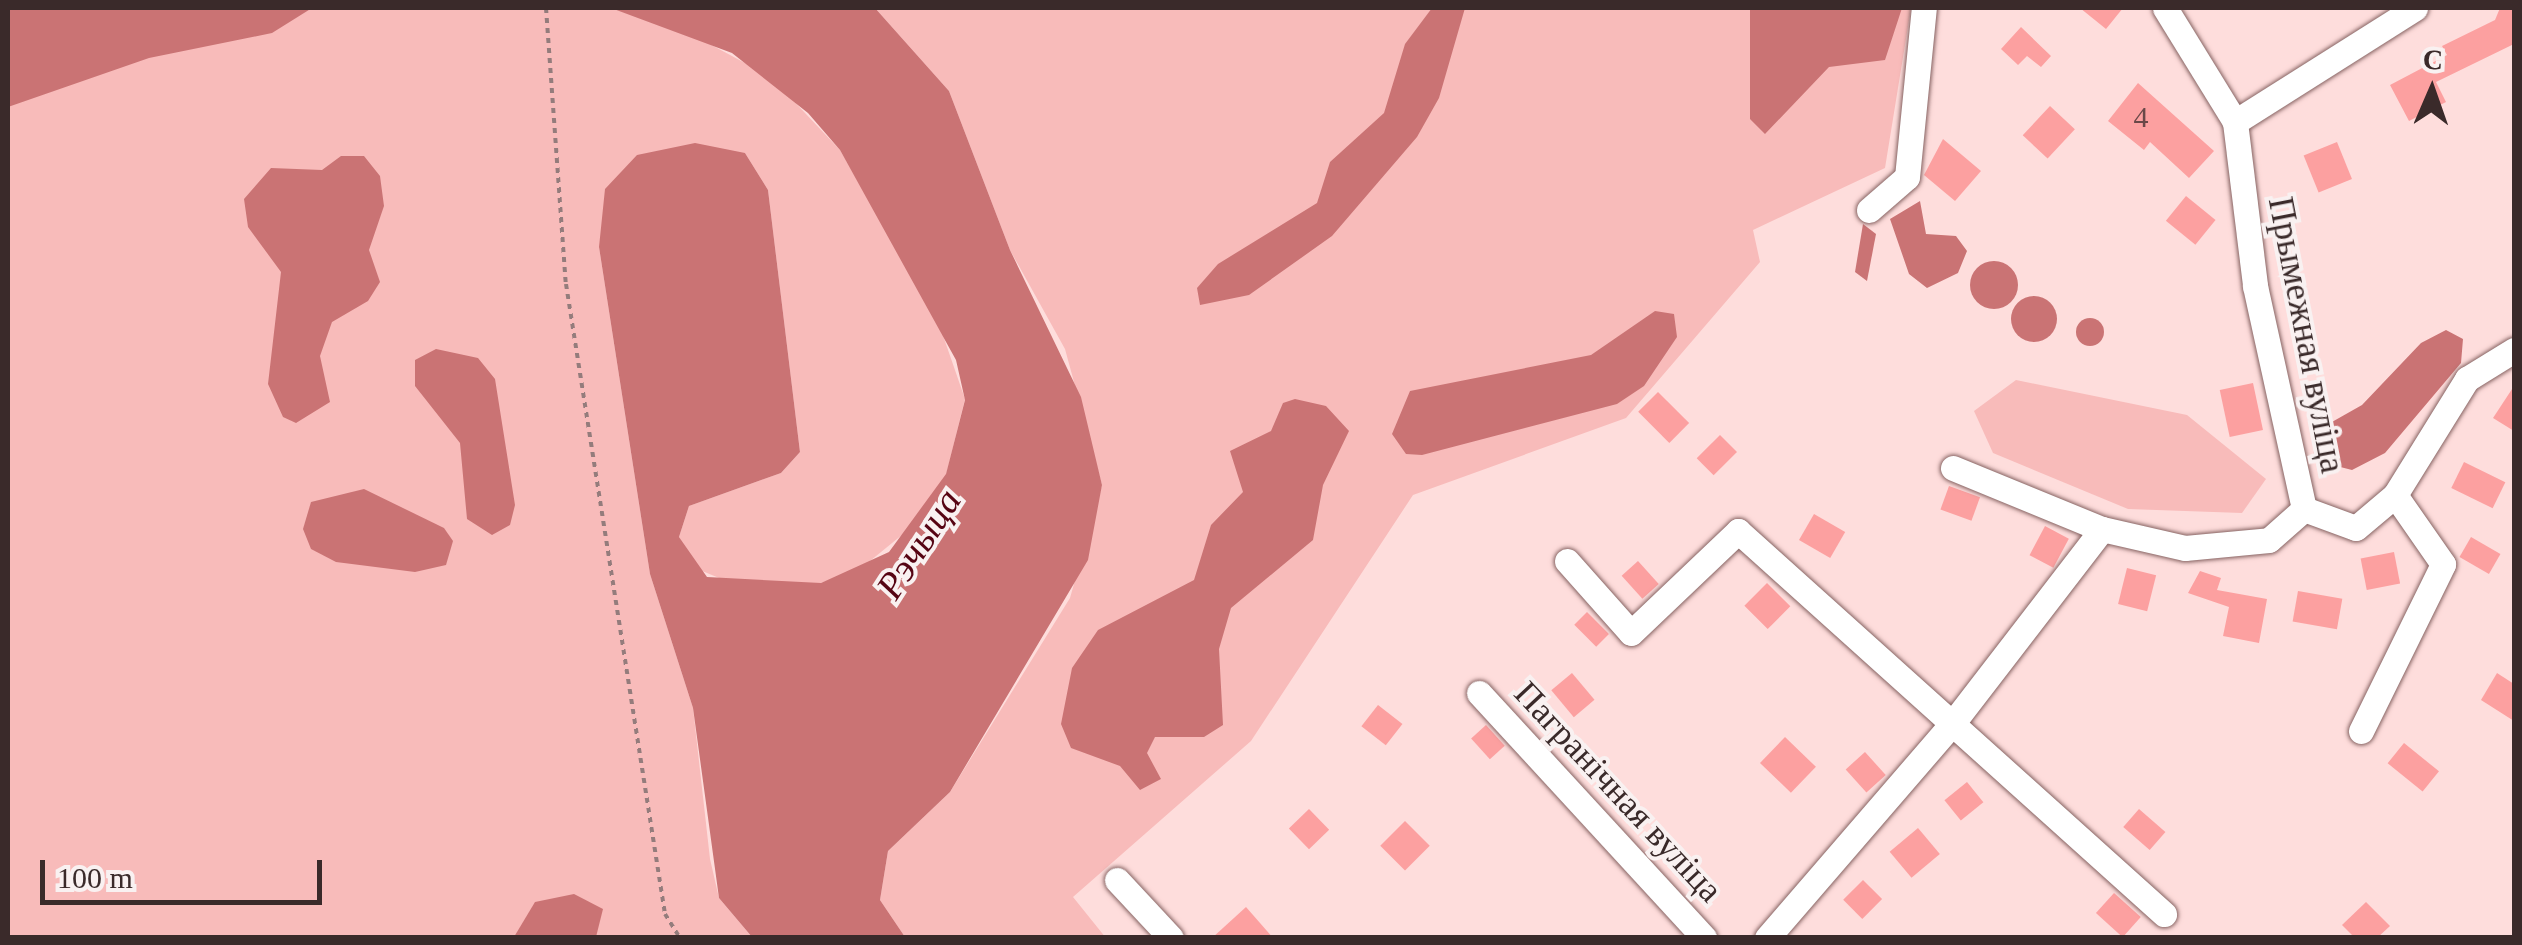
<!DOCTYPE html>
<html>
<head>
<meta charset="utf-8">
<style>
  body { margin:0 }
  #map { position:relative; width:2522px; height:945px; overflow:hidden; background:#fedddc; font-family:"Times New Roman",serif }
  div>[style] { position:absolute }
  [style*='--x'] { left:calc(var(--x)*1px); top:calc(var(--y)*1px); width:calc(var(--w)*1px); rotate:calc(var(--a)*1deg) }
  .green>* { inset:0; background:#f8bbba }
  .water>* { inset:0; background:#ca7374 }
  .round { border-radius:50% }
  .building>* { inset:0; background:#fca0a0; transform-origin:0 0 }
  .path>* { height:4px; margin-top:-2px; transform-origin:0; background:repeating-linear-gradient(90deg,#947c7c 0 5px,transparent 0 10px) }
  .roads { filter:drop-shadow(0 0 2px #866362) drop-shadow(0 0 2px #866362) }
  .minor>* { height:25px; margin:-12.5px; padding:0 12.5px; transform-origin:12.5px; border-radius:12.5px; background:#fff }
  span { translate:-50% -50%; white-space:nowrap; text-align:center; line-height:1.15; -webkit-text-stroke:8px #f9f1f1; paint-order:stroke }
  .number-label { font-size:30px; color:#6a4848 }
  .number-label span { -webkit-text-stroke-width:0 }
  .street-label { font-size:35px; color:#3a2a2a }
  .water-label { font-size:38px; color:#560413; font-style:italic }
  .frame { position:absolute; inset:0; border:10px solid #3a2a2a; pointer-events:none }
  .north { position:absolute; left:2382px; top:40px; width:100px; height:100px; -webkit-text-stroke:8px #f9f1f1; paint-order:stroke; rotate:2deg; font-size:28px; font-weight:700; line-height:40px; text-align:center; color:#3a2a2a }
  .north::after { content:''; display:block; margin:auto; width:35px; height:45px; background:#3a2a2a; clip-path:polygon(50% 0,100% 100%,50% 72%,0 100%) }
  .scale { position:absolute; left:40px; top:860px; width:282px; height:45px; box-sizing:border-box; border:5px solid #3a2a2a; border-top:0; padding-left:12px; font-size:30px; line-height:35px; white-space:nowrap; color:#3a2a2a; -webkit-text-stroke:8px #f9f1f1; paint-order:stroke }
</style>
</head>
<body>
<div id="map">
  <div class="green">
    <div style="clip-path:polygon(8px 8px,611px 8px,691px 34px,771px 77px,840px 150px,938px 321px,965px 399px,946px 475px,919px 521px,859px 570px,821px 583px,736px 585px,695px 568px,679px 537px,689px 506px,781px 473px,800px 452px,768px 190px,745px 153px,599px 247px,650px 574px,693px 708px,710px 859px,719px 898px,752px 937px,8px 937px)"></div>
    <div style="clip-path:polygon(875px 8px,1911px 8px,1885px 168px,1753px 230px,1760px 262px,1626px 418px,1413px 495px,1251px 741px,1073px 897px,1106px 938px,905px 937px,880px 900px,888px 851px,950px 792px,1070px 598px,1102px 485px,1065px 349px,1010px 250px,949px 91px)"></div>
    <div style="clip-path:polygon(2016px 380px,2187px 415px,2266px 479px,2242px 513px,2128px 509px,1993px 453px,1974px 411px)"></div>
  </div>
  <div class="water">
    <div style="clip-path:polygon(8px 8px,312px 8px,272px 33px,149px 58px,8px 107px)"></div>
    <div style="clip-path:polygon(611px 8px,875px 8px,949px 91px,1010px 250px,1081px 397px,1102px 485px,1088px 560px,950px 792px,888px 851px,880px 900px,905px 937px,752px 937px,719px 898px,693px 708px,650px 574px,599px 247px,605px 189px,637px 155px,695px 143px,745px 153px,768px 190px,800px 452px,781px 473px,689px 506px,679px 537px,707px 577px,821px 583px,889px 552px,946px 474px,965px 400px,956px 360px,840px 150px,808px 113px,732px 53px)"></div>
    <div style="clip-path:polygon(1432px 8px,1465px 8px,1439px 98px,1417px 137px,1332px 236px,1249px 295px,1200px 305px,1197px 288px,1218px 264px,1317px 203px,1330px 162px,1384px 113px,1405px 44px)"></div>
    <div style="clip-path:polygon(1750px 8px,1902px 8px,1885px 60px,1829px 67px,1765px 134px,1750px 119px)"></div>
    <div style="clip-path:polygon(341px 156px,364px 156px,380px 176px,384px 206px,369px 250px,380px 282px,368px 301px,332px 322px,320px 356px,330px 402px,296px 423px,283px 417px,268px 384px,281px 272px,248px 227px,244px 199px,271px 168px,322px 170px)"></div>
    <div style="clip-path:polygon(1920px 201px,1926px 234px,1956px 236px,1967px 251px,1958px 273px,1927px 288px,1909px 274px,1890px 219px)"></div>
    <div style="clip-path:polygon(1863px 224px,1876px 234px,1867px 281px,1855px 272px)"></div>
    <div class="round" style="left:1970px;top:261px;width:48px;height:48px"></div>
    <div class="round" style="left:2011px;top:296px;width:46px;height:46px"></div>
    <div style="clip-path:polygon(1655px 311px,1674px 314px,1677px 337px,1644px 386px,1617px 404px,1422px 455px,1406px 454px,1392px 434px,1410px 391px,1591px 355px)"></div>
    <div class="round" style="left:2076px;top:318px;width:28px;height:28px"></div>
    <div style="clip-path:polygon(2446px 330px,2463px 339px,2461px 363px,2385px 453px,2352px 470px,2313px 460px,2316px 431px,2362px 405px,2421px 343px)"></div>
    <div style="clip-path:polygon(436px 349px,478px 358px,495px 379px,515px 505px,510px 525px,492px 535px,467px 519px,460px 443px,415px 386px,415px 360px)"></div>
    <div style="clip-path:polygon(1295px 399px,1326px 406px,1349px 431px,1323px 485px,1313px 540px,1231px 608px,1219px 649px,1223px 725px,1204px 737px,1155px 737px,1147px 753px,1161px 779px,1140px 790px,1120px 766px,1071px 748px,1061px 724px,1072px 668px,1098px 630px,1194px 580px,1211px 525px,1243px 492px,1230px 451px,1271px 431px,1283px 403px)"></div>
    <div style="clip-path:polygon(364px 489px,444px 528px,453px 541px,446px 565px,415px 572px,336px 562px,311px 549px,303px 529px,311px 502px)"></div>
    <div style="clip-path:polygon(574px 894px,603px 909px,596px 937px,514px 937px,535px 902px)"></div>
  </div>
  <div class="building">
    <div style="clip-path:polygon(2080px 8px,2123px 8px,2106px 29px)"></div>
    <div style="clip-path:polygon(2500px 8px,2514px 8px,2514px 44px,2436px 82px,2446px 102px,2409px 121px,2390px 85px,2447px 55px,2442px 46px,2495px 20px)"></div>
    <div style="clip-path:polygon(2021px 27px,2051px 56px,2041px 67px,2027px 56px,2018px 65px,2001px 49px)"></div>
    <div style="clip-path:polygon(2138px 83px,2214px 151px,2189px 178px,2150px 142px,2144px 150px,2108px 121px)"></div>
    <div style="left:2050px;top:106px;width:34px;height:40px;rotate:43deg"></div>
    <div style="clip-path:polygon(1943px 139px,1981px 171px,1955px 201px,1924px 175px)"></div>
    <div style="left:2337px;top:142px;width:40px;height:36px;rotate:68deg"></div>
    <div style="left:2186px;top:196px;width:38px;height:32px;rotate:39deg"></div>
    <div style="left:2253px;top:383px;width:48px;height:34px;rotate:78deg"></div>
    <div style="clip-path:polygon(2514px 386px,2514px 431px,2493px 418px)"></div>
    <div style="left:1658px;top:392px;width:44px;height:28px;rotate:45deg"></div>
    <div style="left:1720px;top:435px;width:24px;height:33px;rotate:45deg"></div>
    <div style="left:2464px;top:462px;width:46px;height:29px;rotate:26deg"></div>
    <div style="left:1949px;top:486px;width:33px;height:25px;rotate:20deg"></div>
    <div style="left:1814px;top:514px;width:36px;height:30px;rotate:30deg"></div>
    <div style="left:2045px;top:526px;width:27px;height:33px;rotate:28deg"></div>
    <div style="left:2471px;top:537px;width:34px;height:23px;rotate:30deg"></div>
    <div style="left:2394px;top:552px;width:32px;height:34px;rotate:79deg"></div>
    <div style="left:1638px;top:561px;width:31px;height:22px;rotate:48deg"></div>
    <div style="left:2127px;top:568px;width:30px;height:37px;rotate:14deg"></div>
    <div style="clip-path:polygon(2200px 571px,2221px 578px,2217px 590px,2267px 599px,2259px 643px,2223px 636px,2229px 607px,2188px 593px)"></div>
    <div style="left:1767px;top:583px;width:33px;height:32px;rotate:45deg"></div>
    <div style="left:2298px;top:591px;width:45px;height:31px;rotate:10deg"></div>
    <div style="left:1587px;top:612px;width:31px;height:18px;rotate:45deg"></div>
    <div style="left:1572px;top:673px;width:35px;height:27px;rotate:50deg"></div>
    <div style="clip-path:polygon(2497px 673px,2514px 684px,2514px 721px,2481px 700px)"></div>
    <div style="left:1378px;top:705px;width:31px;height:27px;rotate:38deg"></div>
    <div style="left:1486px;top:725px;width:28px;height:20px;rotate:48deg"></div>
    <div style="left:1785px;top:737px;width:43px;height:36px;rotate:44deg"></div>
    <div style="left:2404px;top:743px;width:45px;height:26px;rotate:39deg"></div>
    <div style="left:1865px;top:752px;width:31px;height:26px;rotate:48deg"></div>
    <div style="left:1967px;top:782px;width:26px;height:29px;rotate:51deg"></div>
    <div style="left:1309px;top:809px;width:29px;height:28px;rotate:46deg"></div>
    <div style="left:2139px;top:809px;width:35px;height:24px;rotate:41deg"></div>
    <div style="left:1405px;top:821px;width:35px;height:35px;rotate:45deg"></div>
    <div style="left:1918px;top:828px;width:34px;height:37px;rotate:50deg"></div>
    <div style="left:1863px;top:880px;width:27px;height:28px;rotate:45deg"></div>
    <div style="left:2114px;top:893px;width:36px;height:27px;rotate:42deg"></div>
    <div style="clip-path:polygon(2366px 902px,2390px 926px,2377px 938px,2355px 938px,2342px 925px)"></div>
    <div style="clip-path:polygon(1246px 907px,1273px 938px,1212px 938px)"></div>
  </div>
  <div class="path">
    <div style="--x:546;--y:8;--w:277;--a:85.9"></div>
    <div style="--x:566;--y:284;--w:638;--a:81.07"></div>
    <div style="--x:665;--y:914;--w:28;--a:58"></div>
  </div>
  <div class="roads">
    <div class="minor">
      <div style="--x:2165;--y:8;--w:134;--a:58.4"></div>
      <div style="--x:2235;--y:122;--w:165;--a:83"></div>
      <div style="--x:2255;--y:286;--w:228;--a:77.6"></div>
      <div style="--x:2235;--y:122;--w:213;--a:-32.3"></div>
      <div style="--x:1869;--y:210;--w:50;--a:-41"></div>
      <div style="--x:1907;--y:177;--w:170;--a:-84.3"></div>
      <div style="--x:1953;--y:468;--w:161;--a:22.3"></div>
      <div style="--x:2102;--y:529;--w:85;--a:12.9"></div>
      <div style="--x:2185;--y:548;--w:84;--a:-5.4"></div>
      <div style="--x:2269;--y:540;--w:47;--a:-41.5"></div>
      <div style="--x:2304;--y:509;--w:55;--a:20.1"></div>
      <div style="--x:2356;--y:528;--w:51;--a:-40.2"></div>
      <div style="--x:2395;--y:495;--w:137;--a:-58.2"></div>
      <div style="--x:2467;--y:379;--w:55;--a:-31.7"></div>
      <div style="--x:1567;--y:561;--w:96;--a:48.4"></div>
      <div style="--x:1631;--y:633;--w:148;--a:-43.6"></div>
      <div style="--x:1738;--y:531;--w:573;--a:41.96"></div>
      <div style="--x:1479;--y:693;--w:333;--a:47.4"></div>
      <div style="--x:2361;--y:731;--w:186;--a:-63.8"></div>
      <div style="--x:2443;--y:564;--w:84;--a:-124.8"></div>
      <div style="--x:1117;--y:880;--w:79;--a:47"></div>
      <div style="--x:1767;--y:938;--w:283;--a:-49.2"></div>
      <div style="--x:1952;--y:724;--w:246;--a:-52.4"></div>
    </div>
  </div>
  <div class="number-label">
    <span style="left:2141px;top:117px">4</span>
  </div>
  <div class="street-label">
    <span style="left:2306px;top:335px;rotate:79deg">Прымежная вуліца</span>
    <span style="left:1618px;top:792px;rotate:47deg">Пагранічная вуліца</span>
  </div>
  <div class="water-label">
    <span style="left:919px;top:544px;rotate:-57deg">Рэчыца</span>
  </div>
  <div class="frame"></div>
  <div class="north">С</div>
  <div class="scale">100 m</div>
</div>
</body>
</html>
